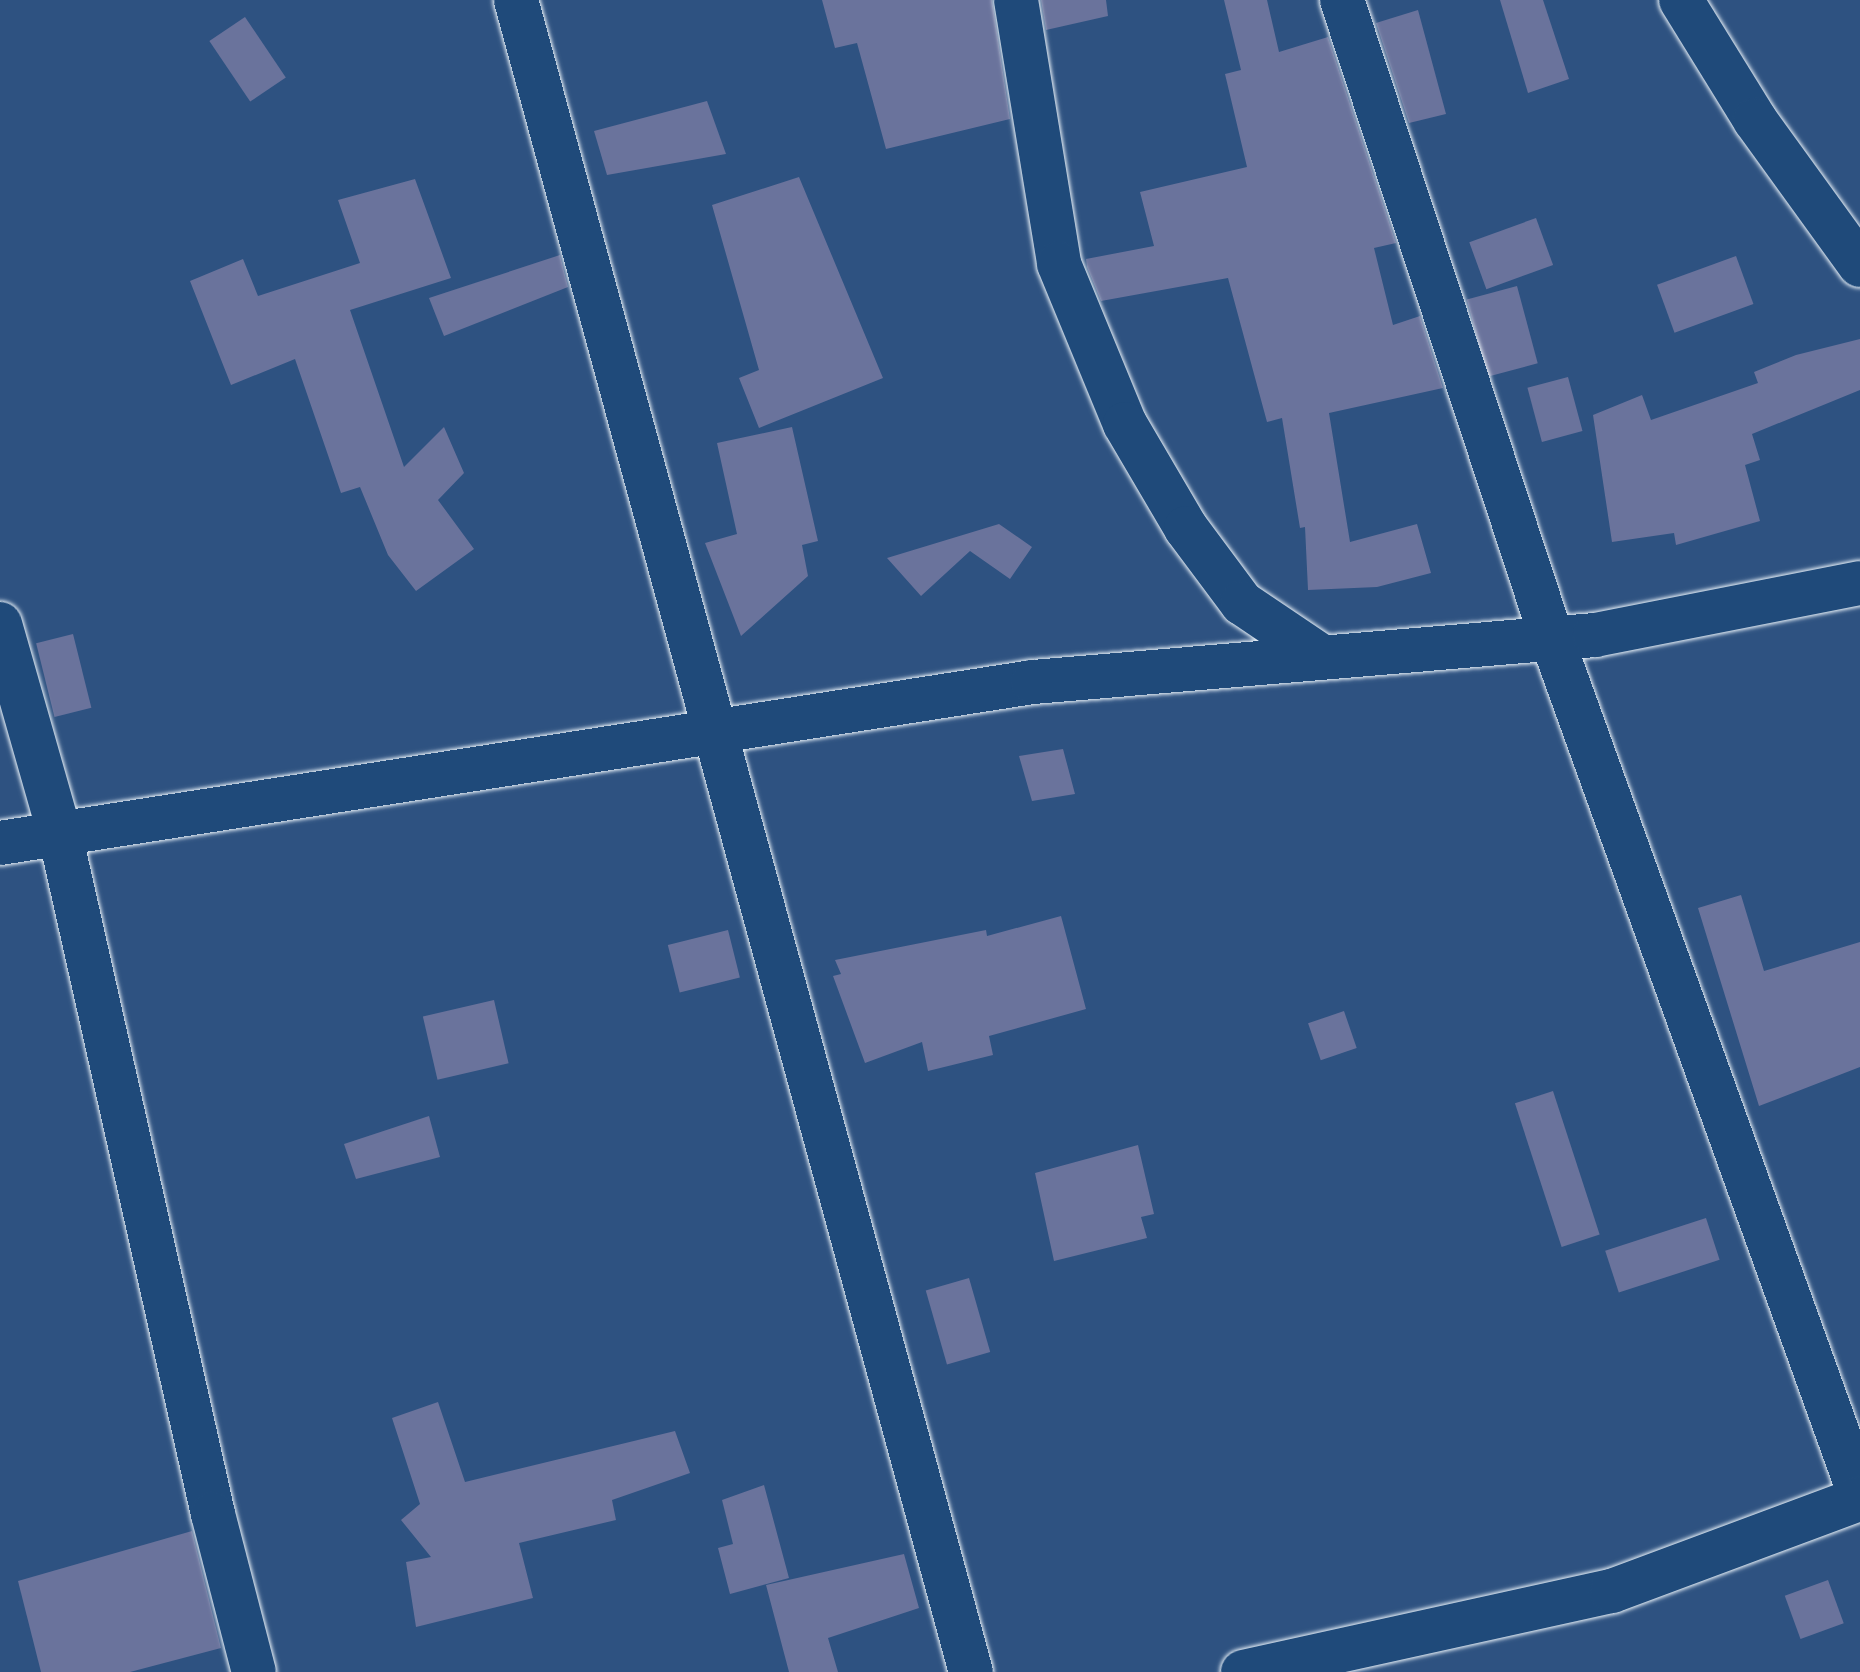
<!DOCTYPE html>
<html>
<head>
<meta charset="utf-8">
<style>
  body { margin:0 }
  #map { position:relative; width:1860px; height:1672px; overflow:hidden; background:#2e5281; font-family:"Playpen Sans",sans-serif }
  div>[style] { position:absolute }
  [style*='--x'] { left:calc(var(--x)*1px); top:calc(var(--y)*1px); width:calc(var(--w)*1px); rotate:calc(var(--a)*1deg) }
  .building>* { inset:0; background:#6a739c; transform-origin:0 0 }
  .roads { filter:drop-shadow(0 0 2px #e8f1f8) drop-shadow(0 0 2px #e8f1f8) }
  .minor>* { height:44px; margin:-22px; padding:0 22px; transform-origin:22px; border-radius:22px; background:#1f4a7a }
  span { translate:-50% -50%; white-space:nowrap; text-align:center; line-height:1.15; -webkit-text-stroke:6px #1f4a7a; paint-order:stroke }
</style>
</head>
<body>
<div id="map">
  <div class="building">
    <div style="clip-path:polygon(822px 0,992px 0,1010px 119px,886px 149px,857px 43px,835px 48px)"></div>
    <div style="clip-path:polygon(1041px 0,1106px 0,1108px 16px,1046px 30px)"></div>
    <div style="clip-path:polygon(1224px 0,1267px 0,1279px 52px,1328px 37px,1396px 243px,1374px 248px,1393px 325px,1420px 316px,1443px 388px,1329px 413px,1350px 542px,1417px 524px,1431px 573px,1377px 587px,1308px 590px,1305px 527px,1300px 528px,1282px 418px,1267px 422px,1228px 278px,1101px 301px,1087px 267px,1086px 259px,1154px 246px,1140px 192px,1247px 167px,1225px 74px,1241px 70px)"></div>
    <div style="clip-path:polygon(1500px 0,1543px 0,1569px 79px,1528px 93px)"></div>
    <div style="clip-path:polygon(1418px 10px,1446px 114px,1409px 123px,1376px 23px)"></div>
    <div style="left:245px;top:17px;width:73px;height:43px;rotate:56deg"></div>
    <div style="clip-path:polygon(707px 101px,726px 154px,607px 175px,594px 131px)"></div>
    <div style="clip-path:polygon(799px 177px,883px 378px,759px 428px,739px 378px,759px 370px,712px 205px)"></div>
    <div style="clip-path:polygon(415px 179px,451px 278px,350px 310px,404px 467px,444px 427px,464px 473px,438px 500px,474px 549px,416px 591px,388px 555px,360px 487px,341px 493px,295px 359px,231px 385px,190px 281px,243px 259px,258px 296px,360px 263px,338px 200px)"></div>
    <div style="left:1536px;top:218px;width:50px;height:71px;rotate:70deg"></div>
    <div style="clip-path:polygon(560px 255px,568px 287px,444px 336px,429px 298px)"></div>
    <div style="left:1736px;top:256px;width:51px;height:84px;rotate:70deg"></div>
    <div style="left:1517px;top:286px;width:80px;height:52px;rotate:75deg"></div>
    <div style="clip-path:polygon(1860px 339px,1860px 390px,1752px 434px,1760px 460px,1745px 465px,1760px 521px,1676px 545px,1674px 533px,1612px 542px,1593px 415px,1642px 395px,1651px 420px,1758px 383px,1754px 372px,1796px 355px)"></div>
    <div style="left:1568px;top:377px;width:56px;height:42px;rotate:75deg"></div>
    <div style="clip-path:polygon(792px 427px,818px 541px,802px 545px,808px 576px,741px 636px,705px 543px,737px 534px,717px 443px)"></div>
    <div style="clip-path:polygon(999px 524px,1032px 547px,1010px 579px,970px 551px,921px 596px,887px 558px)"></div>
    <div style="left:73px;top:634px;width:76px;height:38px;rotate:76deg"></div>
    <div style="clip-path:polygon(1063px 749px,1075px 794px,1032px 801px,1019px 756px)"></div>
    <div style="clip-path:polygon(1741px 895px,1764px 971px,1860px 942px,1860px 1067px,1759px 1106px,1698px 908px)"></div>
    <div style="clip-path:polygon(1061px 916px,1086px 1009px,989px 1036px,993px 1055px,928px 1071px,922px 1042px,865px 1063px,833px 976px,841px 974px,835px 960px,986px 930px,987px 936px)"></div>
    <div style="left:728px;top:930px;width:49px;height:62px;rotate:76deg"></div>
    <div style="left:494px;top:1000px;width:65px;height:73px;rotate:77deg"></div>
    <div style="left:1344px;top:1011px;width:39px;height:38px;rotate:71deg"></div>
    <div style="left:1553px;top:1091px;width:151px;height:40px;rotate:72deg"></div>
    <div style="clip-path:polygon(429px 1116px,440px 1157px,356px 1179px,344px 1144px)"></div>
    <div style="clip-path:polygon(1138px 1145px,1154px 1214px,1141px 1217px,1147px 1238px,1054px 1261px,1035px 1173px)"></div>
    <div style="left:1706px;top:1218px;width:44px;height:106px;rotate:72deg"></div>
    <div style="left:969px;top:1278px;width:77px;height:45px;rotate:74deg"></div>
    <div style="clip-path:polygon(438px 1402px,465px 1482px,675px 1431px,690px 1473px,612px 1500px,616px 1520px,519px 1543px,533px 1598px,416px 1627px,406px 1562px,431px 1557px,401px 1520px,420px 1504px,392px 1418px)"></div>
    <div style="clip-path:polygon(764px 1485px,789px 1578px,730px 1594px,718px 1548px,733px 1544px,722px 1500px)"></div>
    <div style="clip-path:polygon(192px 1531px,221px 1648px,130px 1672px,41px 1672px,18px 1581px)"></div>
    <div style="clip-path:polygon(904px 1554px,919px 1608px,828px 1638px,838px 1672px,789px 1672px,766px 1585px)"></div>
    <div style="left:1828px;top:1580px;width:46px;height:46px;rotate:70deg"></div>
  </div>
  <div class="roads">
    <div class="minor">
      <div style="--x:516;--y:0;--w:1733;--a:74.78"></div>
      <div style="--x:1016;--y:0;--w:267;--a:80.7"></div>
      <div style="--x:1059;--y:264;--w:173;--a:67.6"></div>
      <div style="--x:1125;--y:424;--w:121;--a:59.6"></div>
      <div style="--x:1186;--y:528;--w:94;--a:53.3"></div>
      <div style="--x:1242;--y:603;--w:97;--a:34"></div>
      <div style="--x:1342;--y:0;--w:673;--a:71.81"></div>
      <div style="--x:1552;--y:639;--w:910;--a:70.21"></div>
      <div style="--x:1681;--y:0;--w:141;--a:58.3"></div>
      <div style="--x:1755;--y:120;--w:179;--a:54.1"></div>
      <div style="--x:0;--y:624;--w:218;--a:74.1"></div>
      <div style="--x:60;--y:834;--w:697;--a:77.32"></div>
      <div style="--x:213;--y:1514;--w:163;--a:75.5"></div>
      <div style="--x:0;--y:843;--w:1045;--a:-8.86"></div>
      <div style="--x:1033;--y:682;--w:564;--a:-4.78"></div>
      <div style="--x:1595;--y:635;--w:270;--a:-11.1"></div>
      <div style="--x:1243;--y:1672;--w:378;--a:-12.4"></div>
      <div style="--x:1612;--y:1591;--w:265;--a:-20.4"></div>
    </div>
  </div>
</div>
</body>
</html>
